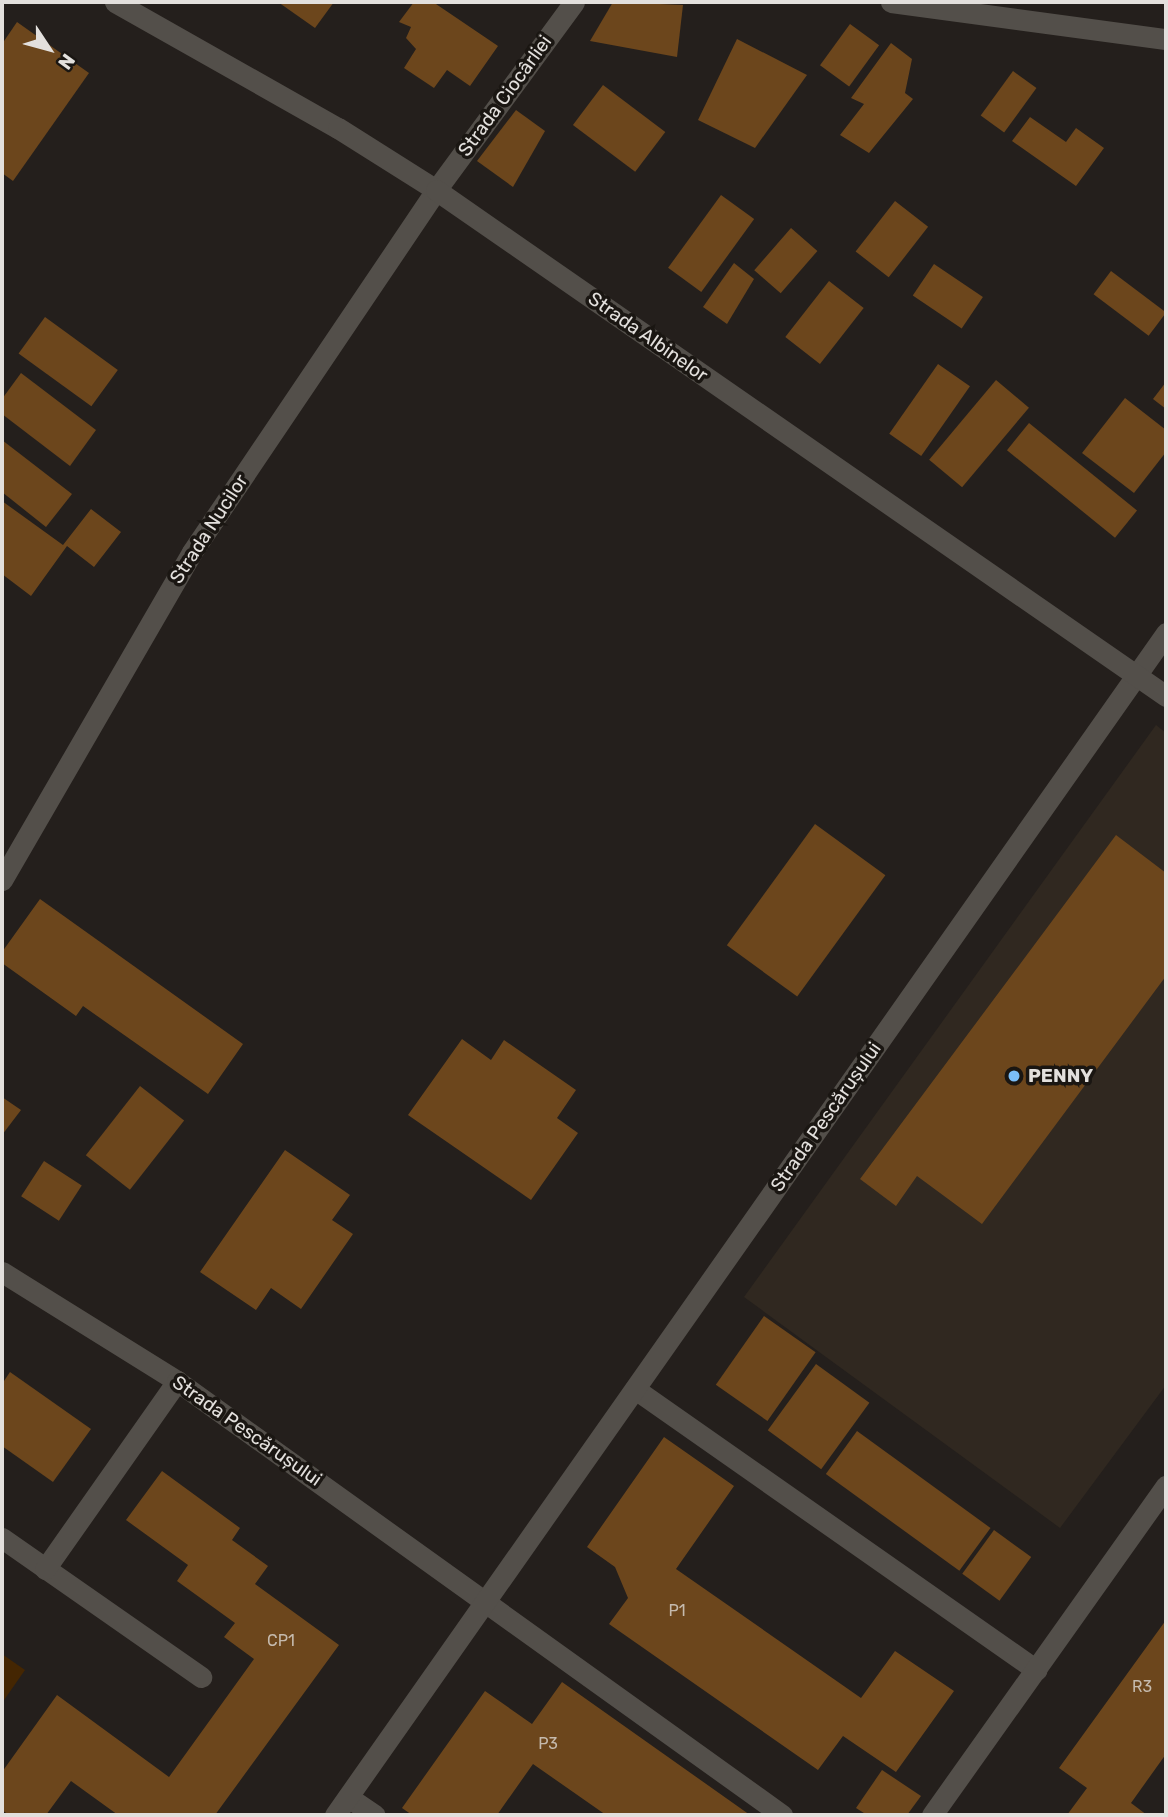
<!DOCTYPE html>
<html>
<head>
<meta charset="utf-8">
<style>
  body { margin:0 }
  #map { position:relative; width:1168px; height:1817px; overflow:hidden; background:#241f1c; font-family:Rubik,sans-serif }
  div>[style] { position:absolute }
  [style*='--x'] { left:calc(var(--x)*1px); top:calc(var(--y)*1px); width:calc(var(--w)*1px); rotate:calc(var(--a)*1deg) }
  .built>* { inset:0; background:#302820 }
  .green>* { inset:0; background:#442602 }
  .building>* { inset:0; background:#6c461c; transform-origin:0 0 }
  .lane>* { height:21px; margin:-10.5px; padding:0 10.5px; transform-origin:10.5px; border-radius:10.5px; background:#534f4a }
  .street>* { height:21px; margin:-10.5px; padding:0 10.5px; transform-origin:10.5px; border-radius:10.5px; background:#534f4a }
  .secondary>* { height:21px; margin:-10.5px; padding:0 10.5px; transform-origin:10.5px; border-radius:10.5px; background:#534f4a }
  .dots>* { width:19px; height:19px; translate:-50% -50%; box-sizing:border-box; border:4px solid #1a1612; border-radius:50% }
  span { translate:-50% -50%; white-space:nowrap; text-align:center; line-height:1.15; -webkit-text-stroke:7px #1a1612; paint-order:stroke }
  .number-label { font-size:16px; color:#c5baad }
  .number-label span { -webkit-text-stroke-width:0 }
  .street-label { font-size:19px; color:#e3e0dd }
  .poi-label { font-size:19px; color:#e3e0dd; font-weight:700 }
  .left { translate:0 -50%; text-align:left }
  .frame { position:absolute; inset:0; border:4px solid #e3e0dd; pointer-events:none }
  .north { position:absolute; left:14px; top:14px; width:70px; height:70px; -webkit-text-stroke:5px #1a1612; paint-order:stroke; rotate:126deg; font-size:19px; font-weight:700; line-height:28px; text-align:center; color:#e3e0dd }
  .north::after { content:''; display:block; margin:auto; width:24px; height:32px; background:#e3e0dd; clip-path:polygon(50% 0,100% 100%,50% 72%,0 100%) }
</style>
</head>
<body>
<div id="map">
  <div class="built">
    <div style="clip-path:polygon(1156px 725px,1166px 733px,1166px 1385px,1060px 1528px,744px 1297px)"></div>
  </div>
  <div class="green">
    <div style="clip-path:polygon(2px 1654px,25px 1670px,2px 1703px)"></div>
  </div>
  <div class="building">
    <div style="clip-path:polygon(278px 2px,334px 2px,315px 28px)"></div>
    <div style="clip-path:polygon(414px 2px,433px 2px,498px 46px,470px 86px,447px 70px,434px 88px,404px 68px,416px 49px,406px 38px,411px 27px,399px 22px)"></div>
    <div style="clip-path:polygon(613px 2px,683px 5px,677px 57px,590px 41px)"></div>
    <div style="clip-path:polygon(17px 22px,89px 73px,13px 181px,2px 173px,2px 44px)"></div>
    <div style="left:850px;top:24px;width:36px;height:51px;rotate:36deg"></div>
    <div style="clip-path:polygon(737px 39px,807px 75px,755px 148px,698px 120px)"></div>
    <div style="clip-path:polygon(891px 43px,912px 59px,905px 93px,913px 99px,869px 153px,840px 135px,864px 104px,851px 98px)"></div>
    <div style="left:1013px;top:71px;width:29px;height:55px;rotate:36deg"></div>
    <div style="left:603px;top:85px;width:78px;height:50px;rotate:37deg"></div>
    <div style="clip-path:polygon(516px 110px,545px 131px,513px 187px,477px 161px)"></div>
    <div style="clip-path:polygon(1030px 117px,1066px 142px,1076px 128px,1104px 148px,1076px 186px,1012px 141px)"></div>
    <div style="left:721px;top:195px;width:41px;height:90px;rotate:36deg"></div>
    <div style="left:895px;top:201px;width:42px;height:64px;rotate:38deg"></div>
    <div style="left:791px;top:228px;width:35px;height:56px;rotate:41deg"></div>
    <div style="clip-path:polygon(734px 263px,754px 279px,727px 324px,703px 307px)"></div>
    <div style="left:934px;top:264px;width:59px;height:38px;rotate:34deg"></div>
    <div style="left:1111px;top:271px;width:69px;height:29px;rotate:37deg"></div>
    <div style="left:829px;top:281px;width:44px;height:71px;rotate:38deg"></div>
    <div style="left:45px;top:317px;width:90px;height:45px;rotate:36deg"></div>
    <div style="left:938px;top:364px;width:39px;height:85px;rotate:35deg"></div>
    <div style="clip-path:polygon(21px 373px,96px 430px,70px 466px,2px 414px,2px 399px)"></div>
    <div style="left:996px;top:380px;width:43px;height:104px;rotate:40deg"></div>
    <div style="clip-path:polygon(1166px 382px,1166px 409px,1153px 399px)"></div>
    <div style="clip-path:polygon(1125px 398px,1166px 430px,1166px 452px,1134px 493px,1082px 453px)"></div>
    <div style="left:1029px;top:423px;width:139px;height:35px;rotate:39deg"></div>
    <div style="clip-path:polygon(2px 440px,72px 494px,46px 527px,2px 492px)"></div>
    <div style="clip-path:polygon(2px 501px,63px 545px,91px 509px,121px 532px,94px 567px,67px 546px,31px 596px,2px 574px)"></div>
    <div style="left:815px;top:824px;width:87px;height:150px;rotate:36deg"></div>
    <div style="clip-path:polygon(1116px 835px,1166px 873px,1166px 976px,982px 1224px,917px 1176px,896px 1206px,860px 1179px)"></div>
    <div style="clip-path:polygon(40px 899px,243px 1044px,208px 1094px,83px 1006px,76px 1016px,2px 963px,2px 952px)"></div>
    <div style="clip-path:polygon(462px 1039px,491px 1060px,504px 1040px,576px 1090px,557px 1118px,578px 1133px,531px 1200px,408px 1115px)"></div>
    <div style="left:140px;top:1086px;width:56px;height:88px;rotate:38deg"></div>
    <div style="clip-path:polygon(2px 1097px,21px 1110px,2px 1135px)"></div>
    <div style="clip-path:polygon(285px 1150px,350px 1195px,332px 1220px,353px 1234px,301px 1309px,271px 1288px,256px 1310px,200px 1272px)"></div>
    <div style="left:44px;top:1161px;width:45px;height:42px;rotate:33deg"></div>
    <div style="left:764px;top:1316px;width:63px;height:84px;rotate:35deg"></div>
    <div style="left:816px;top:1364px;width:66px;height:82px;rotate:36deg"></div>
    <div style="clip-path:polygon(10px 1372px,91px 1429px,53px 1482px,2px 1446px,2px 1384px)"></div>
    <div style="left:857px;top:1431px;width:165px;height:53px;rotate:36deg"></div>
    <div style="clip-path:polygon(664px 1437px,734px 1486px,676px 1569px,861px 1698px,895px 1651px,954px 1691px,896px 1772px,843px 1736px,818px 1770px,609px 1624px,628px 1598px,615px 1567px,587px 1547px)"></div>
    <div style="clip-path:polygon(162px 1471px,240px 1528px,232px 1540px,268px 1566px,255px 1584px,339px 1645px,215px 1815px,118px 1815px,71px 1781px,46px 1815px,9px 1815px,2px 1810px,2px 1772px,57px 1695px,169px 1777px,254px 1659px,224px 1637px,235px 1623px,177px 1581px,188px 1565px,126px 1520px)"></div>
    <div style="left:994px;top:1530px;width:46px;height:54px;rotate:36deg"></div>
    <div style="clip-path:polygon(1166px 1620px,1166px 1754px,1131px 1803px,1147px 1815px,1067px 1815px,1087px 1788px,1059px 1768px)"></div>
    <div style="clip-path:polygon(562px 1682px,750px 1815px,606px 1815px,533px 1764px,497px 1815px,412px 1815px,402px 1808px,485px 1691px,532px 1724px)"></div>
    <div style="clip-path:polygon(882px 1770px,921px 1796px,907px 1815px,867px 1815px,856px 1808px)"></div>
  </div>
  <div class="lane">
    <div style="--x:635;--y:1389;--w:490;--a:35"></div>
    <div style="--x:2;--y:1538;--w:243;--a:34.9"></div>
    <div style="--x:45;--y:1569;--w:230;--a:-54.9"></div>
    <div style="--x:348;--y:1797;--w:32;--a:34"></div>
    <div style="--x:932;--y:1815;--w:404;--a:-54.6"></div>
  </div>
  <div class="street">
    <div style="--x:891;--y:2;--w:277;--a:7.7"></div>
    <div style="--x:2;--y:880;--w:379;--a:-59.9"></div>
    <div style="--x:192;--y:552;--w:437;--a:-56"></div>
    <div style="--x:436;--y:190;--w:233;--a:-53.7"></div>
    <div style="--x:2;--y:1272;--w:206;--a:31.9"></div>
    <div style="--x:177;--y:1381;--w:745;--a:35.65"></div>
    <div style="--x:335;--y:1815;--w:1445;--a:-54.89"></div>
  </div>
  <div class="secondary">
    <div style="--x:115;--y:2;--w:256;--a:29.5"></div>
    <div style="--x:338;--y:128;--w:116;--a:32.3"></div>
    <div style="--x:436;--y:190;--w:888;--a:34.73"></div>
  </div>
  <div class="dots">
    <div style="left:1014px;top:1076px;background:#7bbef8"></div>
  </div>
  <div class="number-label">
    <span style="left:677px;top:1611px">P1</span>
    <span style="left:281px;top:1641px">CP1</span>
    <span style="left:1142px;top:1687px">R3</span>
    <span style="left:548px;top:1744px">P3</span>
  </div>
  <div class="street-label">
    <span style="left:505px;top:96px;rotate:-54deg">Strada Ciocârliei</span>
    <span style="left:648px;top:337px;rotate:35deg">Strada Albinelor</span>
    <span style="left:209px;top:529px;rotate:-57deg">Strada Nucilor</span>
    <span style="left:826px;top:1117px;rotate:-55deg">Strada Pescărușului</span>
    <span style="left:247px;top:1431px;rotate:35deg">Strada Pescărușului</span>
  </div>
  <div class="poi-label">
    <span class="left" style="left:1028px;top:1076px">PENNY</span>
  </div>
  <div class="frame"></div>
  <div class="north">N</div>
</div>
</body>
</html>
